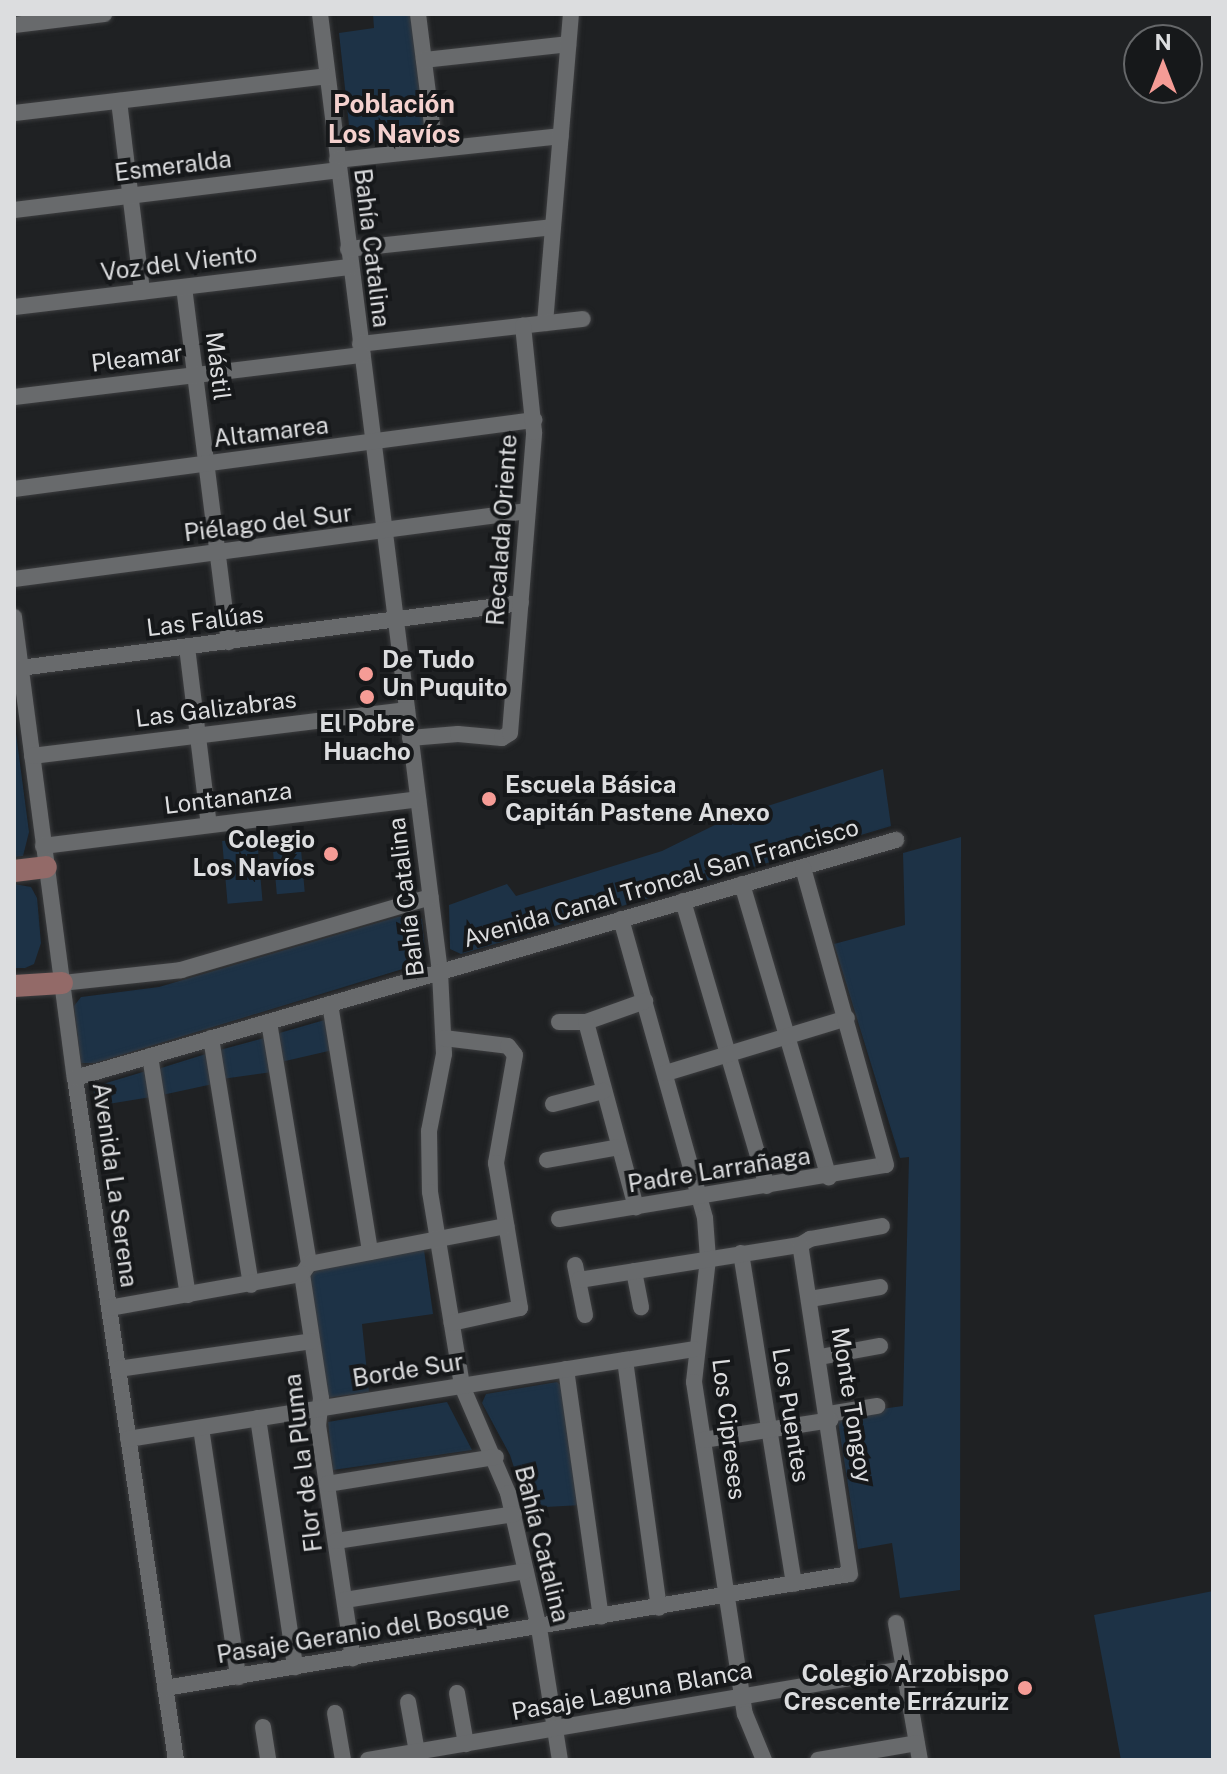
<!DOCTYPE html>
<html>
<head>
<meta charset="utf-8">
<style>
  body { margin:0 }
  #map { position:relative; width:1227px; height:1774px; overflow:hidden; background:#1f2123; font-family:"Public Sans",sans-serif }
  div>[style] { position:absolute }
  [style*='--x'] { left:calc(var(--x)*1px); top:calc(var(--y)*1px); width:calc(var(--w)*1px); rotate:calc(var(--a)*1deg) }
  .green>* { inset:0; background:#1d3246; transform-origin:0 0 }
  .roads { filter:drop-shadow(0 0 2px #3c3d3f) drop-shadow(0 0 2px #3c3d3f) }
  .minor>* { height:16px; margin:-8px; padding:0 8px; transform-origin:8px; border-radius:8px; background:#686a6c }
  .major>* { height:22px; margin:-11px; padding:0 11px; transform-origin:11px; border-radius:11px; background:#936a68 }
  .dots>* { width:22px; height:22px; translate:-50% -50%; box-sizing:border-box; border:4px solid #16181a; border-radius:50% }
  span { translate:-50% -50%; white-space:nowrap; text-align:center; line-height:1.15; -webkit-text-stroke:8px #16181a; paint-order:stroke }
  .street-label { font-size:24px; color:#dcdddf }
  .poi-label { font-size:24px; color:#dcdddf; font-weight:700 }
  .left { translate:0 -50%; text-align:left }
  .right { translate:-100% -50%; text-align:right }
  .neighbourhood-label { font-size:26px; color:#f4d1ce; font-weight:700 }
  .frame { position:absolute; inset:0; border:16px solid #dcdddf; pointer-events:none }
  .north { position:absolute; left:1123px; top:24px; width:80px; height:80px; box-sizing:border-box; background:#16181a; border:2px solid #656769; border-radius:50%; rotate:0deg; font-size:22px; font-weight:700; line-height:32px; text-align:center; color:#dcdddf }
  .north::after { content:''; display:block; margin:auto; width:28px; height:36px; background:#f59c96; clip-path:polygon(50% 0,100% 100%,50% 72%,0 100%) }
</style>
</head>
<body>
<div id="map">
  <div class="green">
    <div style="clip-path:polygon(373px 14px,413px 14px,428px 135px,351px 144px,339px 33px,374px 28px)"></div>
    <div style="clip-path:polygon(14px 718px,29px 832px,23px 856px,14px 857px)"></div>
    <div style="clip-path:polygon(883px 769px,891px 826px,461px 954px,450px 949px,449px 905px,507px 884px,516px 896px,662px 851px,727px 819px)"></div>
    <div style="clip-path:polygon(961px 837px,960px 1590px,900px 1598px,892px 1543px,858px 1549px,837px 1415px,903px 1406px,909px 1157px,900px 1158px,834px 944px,905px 925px,903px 853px)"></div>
    <div style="left:257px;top:838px;width:63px;height:35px;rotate:85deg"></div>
    <div style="left:300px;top:838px;width:54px;height:28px;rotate:85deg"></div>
    <div style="clip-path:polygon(14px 884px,31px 887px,37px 898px,41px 943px,34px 964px,25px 968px,14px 968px)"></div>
    <div style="clip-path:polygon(411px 913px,422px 919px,425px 952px,419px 964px,95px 1063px,81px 1063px,74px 1006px,81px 997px,159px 987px)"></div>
    <div style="clip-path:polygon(328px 1019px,333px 1050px,281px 1062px,276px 1034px)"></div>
    <div style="clip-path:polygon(268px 1037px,272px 1072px,222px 1079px,216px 1051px)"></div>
    <div style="clip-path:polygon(209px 1053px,213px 1084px,162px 1095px,158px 1069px)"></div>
    <div style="clip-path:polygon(146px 1071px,151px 1097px,96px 1106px,93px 1087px)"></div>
    <div style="clip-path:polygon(424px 1250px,433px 1314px,362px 1324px,369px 1392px,326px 1398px,307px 1276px,313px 1268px)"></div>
    <div style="clip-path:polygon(557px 1382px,564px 1388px,582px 1505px,527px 1508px,510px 1455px,482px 1403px,486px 1394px)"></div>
    <div style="clip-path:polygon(447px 1402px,472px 1450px,333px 1470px,328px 1422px)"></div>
    <div style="clip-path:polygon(1213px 1591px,1213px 1759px,1121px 1760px,1094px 1615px)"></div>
  </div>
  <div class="roads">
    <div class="minor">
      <div style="--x:320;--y:14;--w:965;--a:82.86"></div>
      <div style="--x:440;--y:972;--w:82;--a:87.2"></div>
      <div style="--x:444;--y:1054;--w:78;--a:101"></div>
      <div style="--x:429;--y:1131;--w:61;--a:89.1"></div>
      <div style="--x:430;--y:1192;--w:197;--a:80.6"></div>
      <div style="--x:462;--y:1386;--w:116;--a:66.7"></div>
      <div style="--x:508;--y:1493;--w:139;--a:77.1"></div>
      <div style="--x:539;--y:1628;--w:134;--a:81"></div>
      <div style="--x:418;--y:14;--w:136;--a:82.8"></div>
      <div style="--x:14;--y:25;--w:91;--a:-7"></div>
      <div style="--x:424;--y:60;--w:145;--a:-6.3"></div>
      <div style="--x:119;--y:101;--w:192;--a:83.1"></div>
      <div style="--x:14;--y:113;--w:315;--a:-6.7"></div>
      <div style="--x:337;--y:160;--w:225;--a:-6.1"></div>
      <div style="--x:14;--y:210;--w:326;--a:-7"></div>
      <div style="--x:348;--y:249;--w:206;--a:-6.1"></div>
      <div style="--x:184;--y:287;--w:358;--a:82.8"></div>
      <div style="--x:14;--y:307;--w:338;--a:-6.8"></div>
      <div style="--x:545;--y:323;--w:310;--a:-85.2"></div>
      <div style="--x:360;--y:344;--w:224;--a:-6.4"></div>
      <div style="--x:14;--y:397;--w:351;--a:-6.9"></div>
      <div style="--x:14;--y:489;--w:525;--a:-7.56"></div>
      <div style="--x:14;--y:579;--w:518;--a:-7.54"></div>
      <div style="--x:14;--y:617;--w:465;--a:82.5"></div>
      <div style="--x:75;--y:1078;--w:689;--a:81.58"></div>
      <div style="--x:187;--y:647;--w:179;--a:83"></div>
      <div style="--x:20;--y:668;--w:505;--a:-7.39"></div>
      <div style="--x:410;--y:738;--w:48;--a:-4.8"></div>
      <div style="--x:458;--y:734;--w:44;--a:5.2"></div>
      <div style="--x:502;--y:738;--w:9;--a:-32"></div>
      <div style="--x:510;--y:733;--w:302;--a:-85.4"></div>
      <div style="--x:534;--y:432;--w:107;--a:-95.9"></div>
      <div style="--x:32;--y:756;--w:378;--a:-7"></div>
      <div style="--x:43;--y:846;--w:378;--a:-7.1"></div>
      <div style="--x:742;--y:884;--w:306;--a:73.5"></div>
      <div style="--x:683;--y:901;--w:297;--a:73.6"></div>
      <div style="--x:621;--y:919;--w:311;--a:74.3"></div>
      <div style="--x:705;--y:1218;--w:41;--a:85.8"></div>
      <div style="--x:708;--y:1259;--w:124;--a:96.5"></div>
      <div style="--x:694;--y:1382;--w:336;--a:81.3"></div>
      <div style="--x:745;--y:1714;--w:50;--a:67.6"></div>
      <div style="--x:62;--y:983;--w:120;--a:-6.2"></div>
      <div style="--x:181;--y:970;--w:260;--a:-16.3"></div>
      <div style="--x:330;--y:1004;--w:251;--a:80.8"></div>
      <div style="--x:269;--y:1022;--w:245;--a:80.6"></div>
      <div style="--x:559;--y:1022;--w:27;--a:0"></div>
      <div style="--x:586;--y:1022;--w:63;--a:-19.6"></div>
      <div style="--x:586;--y:1022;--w:192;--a:74.9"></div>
      <div style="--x:211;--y:1038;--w:250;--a:80.8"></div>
      <div style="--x:444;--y:1038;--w:64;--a:7.1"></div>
      <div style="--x:508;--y:1046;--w:11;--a:52"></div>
      <div style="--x:515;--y:1055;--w:110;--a:100"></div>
      <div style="--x:496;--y:1163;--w:147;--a:80.6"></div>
      <div style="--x:520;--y:1308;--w:70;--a:167.6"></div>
      <div style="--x:150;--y:1056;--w:242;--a:81"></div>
      <div style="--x:666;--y:1073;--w:189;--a:-16.9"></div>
      <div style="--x:75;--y:1078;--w:855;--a:-16.17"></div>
      <div style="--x:553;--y:1104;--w:52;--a:-14.6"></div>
      <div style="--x:547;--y:1160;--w:73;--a:-10.2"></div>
      <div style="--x:559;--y:1219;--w:331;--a:-9.4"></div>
      <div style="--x:886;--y:1165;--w:309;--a:-105.6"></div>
      <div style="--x:741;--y:1253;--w:335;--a:80.9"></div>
      <div style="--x:309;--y:1264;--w:12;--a:125"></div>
      <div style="--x:302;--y:1274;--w:125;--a:81.3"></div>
      <div style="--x:321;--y:1398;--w:27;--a:96"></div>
      <div style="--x:318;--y:1425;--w:236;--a:81.5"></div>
      <div style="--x:309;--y:1264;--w:201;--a:-10.9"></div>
      <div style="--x:575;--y:1265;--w:51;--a:78.7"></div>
      <div style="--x:634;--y:1271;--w:37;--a:79"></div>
      <div style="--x:579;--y:1280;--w:224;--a:-9"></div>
      <div style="--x:800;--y:1245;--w:12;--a:-31"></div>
      <div style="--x:810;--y:1239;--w:73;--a:-10.2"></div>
      <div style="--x:810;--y:1299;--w:71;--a:-9.7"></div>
      <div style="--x:109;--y:1308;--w:196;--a:-10"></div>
      <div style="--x:820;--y:1357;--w:61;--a:-10.4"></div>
      <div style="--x:625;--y:1360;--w:250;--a:82.2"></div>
      <div style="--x:118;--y:1369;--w:196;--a:-8.2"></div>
      <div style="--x:566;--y:1369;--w:250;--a:82"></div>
      <div style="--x:829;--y:1414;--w:49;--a:-9.5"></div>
      <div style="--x:258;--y:1418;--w:252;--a:81.5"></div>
      <div style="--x:201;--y:1428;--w:252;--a:81.5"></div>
      <div style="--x:128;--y:1439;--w:573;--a:-9.03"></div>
      <div style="--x:703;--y:1440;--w:129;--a:-8.9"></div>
      <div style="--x:327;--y:1484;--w:171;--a:-9.1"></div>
      <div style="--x:336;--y:1541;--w:180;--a:-8.6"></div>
      <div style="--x:345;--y:1600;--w:183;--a:-9.1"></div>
      <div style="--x:896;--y:1623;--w:139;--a:80.1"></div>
      <div style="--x:165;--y:1688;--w:694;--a:-9.45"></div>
      <div style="--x:850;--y:1574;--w:333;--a:-98.6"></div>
      <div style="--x:457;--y:1693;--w:52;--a:80"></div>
      <div style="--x:408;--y:1702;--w:51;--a:79.8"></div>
      <div style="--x:335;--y:1713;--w:48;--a:80.3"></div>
      <div style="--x:263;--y:1727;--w:33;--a:81"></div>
      <div style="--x:368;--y:1760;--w:544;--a:-9.64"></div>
      <div style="--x:818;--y:1760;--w:100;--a:-9.7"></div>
    </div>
    <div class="major">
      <div style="--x:14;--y:871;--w:32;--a:-7"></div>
      <div style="--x:14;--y:986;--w:48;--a:-3.6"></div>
    </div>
  </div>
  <div class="dots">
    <div style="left:366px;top:674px;background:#f59c96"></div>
    <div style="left:367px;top:697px;background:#f59c96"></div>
    <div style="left:489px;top:799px;background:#f59c96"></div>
    <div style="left:331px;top:854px;background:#f59c96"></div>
    <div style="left:1025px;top:1688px;background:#f59c96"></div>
  </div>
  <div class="street-label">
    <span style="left:173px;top:166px;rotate:-7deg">Esmeralda</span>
    <span style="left:372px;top:248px;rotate:83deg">Bahía Catalina</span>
    <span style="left:179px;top:263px;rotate:-7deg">Voz del Viento</span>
    <span style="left:137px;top:358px;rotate:-7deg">Pleamar</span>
    <span style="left:218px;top:366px;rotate:83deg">Mástil</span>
    <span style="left:271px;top:432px;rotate:-7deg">Altamarea</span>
    <span style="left:268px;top:523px;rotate:-7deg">Piélago del Sur</span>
    <span style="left:502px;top:530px;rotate:-86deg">Recalada Oriente</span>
    <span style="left:205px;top:621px;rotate:-7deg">Las Falúas</span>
    <span style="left:216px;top:709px;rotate:-7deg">Las Galizabras</span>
    <span style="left:228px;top:798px;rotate:-7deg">Lontananza</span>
    <span style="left:661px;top:883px;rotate:-16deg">Avenida Canal Troncal San Francisco</span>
    <span style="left:406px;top:897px;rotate:-97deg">Bahía Catalina</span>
    <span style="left:719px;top:1170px;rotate:-9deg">Padre Larrañaga</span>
    <span style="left:115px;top:1185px;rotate:82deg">Avenida La Serena</span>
    <span style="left:408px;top:1370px;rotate:-9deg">Borde Sur</span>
    <span style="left:852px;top:1405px;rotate:81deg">Monte Tongoy</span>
    <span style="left:791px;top:1415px;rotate:81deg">Los Puentes</span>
    <span style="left:729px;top:1429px;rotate:83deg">Los Cipreses</span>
    <span style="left:303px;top:1463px;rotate:-97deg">Flor de la Pluma</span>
    <span style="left:542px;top:1544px;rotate:76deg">Bahía Catalina</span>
    <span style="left:363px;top:1632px;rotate:-9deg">Pasaje Geranio del Bosque</span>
    <span style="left:632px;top:1691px;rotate:-10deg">Pasaje Laguna Blanca</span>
  </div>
  <div class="poi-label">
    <span class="left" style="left:382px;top:674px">De Tudo<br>Un Puquito</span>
    <span style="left:367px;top:738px">El Pobre<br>Huacho</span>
    <span class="left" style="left:505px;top:799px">Escuela Básica<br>Capitán Pastene Anexo</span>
    <span class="right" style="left:315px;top:854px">Colegio<br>Los Navíos</span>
    <span class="right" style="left:1009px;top:1688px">Colegio Arzobispo<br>Crescente Errázuriz</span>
  </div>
  <div class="neighbourhood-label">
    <span style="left:394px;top:119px">Población<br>Los Navíos</span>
  </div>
  <div class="frame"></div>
  <div class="north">N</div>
</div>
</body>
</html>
